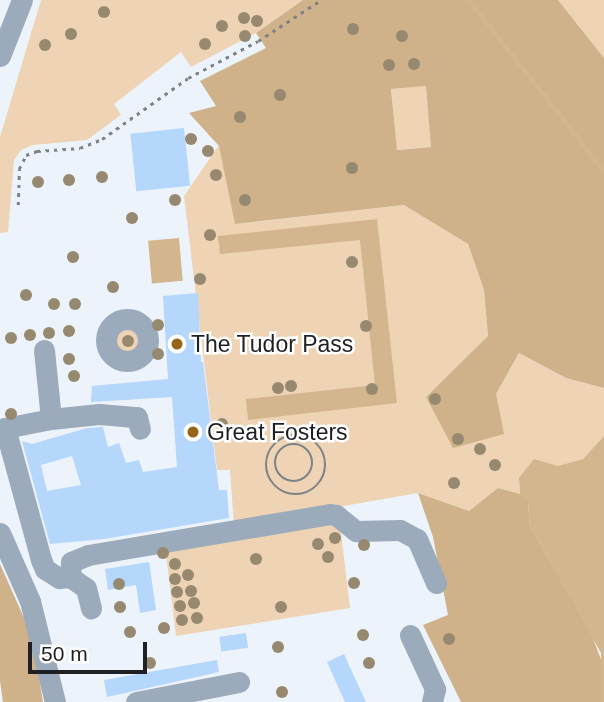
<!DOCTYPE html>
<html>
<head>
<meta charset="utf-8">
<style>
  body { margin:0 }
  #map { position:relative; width:604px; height:702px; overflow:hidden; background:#ecf3fa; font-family:Arial,sans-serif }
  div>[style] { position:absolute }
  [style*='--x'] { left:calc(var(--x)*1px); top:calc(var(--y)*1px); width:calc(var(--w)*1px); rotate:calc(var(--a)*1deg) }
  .green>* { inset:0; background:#eed4b4; transform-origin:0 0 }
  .round { border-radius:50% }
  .forest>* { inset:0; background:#cfb18a }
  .water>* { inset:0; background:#d3b58e; transform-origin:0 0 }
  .stream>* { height:4.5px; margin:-2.25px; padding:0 2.25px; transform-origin:2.25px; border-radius:2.25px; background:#d3b58e }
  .building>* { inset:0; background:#b4d7fb; transform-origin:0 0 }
  .path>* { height:2.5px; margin-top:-1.25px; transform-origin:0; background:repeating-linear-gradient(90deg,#7e8387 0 3.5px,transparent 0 8.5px) }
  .path>.ring { margin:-1.25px; padding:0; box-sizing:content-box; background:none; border:2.5px solid #7e8387; border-radius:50% }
  .minor>* { height:21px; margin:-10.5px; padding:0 10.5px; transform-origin:10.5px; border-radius:10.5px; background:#9cabbb }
  .minor>.ring { margin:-10.5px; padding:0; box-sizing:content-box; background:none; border:21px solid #9cabbb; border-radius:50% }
  .trees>* { width:12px; height:12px; margin:-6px; border-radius:50%; background:#978970 }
  .dots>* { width:19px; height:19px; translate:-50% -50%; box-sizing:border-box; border:4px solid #fff; border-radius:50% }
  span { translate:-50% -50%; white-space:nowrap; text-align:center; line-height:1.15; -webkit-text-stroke:5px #fff; paint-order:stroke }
  .poi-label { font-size:23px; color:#1e2023 }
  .left { translate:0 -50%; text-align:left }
  .scale { position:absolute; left:28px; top:642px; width:119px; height:32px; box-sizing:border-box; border:4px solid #1e2023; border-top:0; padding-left:9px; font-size:21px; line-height:24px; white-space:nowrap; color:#1e2023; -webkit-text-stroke:5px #fff; paint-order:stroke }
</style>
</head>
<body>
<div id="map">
  <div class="green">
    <div style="clip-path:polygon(41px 0,303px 0,256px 33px,191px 67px,181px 52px,114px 104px,121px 115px,87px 140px,33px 145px,21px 150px,14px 160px,8px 232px,0 233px,0 137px)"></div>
    <div style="clip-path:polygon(558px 0,604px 0,604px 58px)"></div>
    <div style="left:426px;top:86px;width:61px;height:35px;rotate:85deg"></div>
    <div style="clip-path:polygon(219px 145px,236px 224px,404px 205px,468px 244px,484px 290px,488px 336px,426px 397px,496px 394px,519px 353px,566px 378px,604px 388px,604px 436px,583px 459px,519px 478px,520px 494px,498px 488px,469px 511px,418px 493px,338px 507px,350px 608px,176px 636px,164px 538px,234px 526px,230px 470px,217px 470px,184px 196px)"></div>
    <div class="round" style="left:114px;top:326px;width:28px;height:28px"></div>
  </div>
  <div class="forest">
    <div style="clip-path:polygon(evenodd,303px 0,558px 0,604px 58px,604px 388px,566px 378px,519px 353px,496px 394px,504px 434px,453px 448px,426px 397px,488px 336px,484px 290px,468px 244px,404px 205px,235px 224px,219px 146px,189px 113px,216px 106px,200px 81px,266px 48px,256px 33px,303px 0,426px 86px,431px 147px,397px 150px,391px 89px,426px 86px)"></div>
    <div style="clip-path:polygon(498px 488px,520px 494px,528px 501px,530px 527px,591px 633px,603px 665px,601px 702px,461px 702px,423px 625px,448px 615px,433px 537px,418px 493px,469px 511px)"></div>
    <div style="clip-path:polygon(0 564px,32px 636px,43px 702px,3px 702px,0 681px)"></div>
  </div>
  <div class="water">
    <div style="clip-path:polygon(377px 219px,397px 403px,248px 420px,246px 399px,375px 385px,360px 240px,220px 254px,218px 236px)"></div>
    <div style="left:179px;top:238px;width:43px;height:31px;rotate:85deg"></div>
    <div style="clip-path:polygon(604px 436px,604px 702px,601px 702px,601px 653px,530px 527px,528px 502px,520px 494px,519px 478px,534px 459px,558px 466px,583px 459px)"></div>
  </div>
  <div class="stream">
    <div style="--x:469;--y:0;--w:218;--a:51.7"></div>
  </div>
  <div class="building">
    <div style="left:184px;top:128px;width:58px;height:54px;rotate:84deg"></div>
    <div style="clip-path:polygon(evenodd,198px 293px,201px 362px,203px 362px,219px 490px,227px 490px,229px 518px,104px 539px,50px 544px,22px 441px,32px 444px,87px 428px,103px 427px,108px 447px,119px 443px,126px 463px,139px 460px,143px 472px,177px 467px,172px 397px,91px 402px,92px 386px,168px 379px,163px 296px,198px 293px,72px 456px,81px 485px,47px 491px,41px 465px,72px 456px)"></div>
    <div style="clip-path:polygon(149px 562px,156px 610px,140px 613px,136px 585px,108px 590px,105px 569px)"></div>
    <div style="left:246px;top:633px;width:15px;height:27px;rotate:82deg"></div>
    <div style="clip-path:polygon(344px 654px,366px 702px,345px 702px,327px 662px)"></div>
    <div style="clip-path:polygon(217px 660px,219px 672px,107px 697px,104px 680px)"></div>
  </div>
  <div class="path">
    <div style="--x:18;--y:205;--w:36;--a:-88"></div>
    <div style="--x:19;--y:169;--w:16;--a:-63"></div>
    <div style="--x:26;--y:155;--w:12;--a:-20"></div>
    <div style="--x:37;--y:151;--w:43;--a:-4"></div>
    <div style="--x:80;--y:148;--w:24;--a:-22"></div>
    <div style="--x:102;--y:139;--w:105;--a:-35.3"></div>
    <div style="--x:188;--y:78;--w:79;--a:-27.9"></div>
    <div style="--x:258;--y:41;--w:75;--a:-33.1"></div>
    <div class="ring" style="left:266px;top:435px;width:57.5px;height:57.5px"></div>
    <div class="ring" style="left:275px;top:444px;width:35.5px;height:35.5px"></div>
  </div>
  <div class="minor">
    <div style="--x:0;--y:56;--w:60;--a:-68.6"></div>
    <div class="ring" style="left:106px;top:319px;width:21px;height:21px"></div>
    <div style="--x:44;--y:350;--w:69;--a:84.2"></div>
    <div style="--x:51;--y:419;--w:48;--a:-5.9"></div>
    <div style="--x:99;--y:414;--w:38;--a:5"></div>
    <div style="--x:137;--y:417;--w:12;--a:76"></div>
    <div style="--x:51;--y:419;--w:47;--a:168.9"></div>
    <div style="--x:5;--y:428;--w:137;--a:74.7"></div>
    <div style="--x:41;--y:560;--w:10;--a:66"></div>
    <div style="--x:45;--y:569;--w:17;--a:33"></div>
    <div style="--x:59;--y:578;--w:11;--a:-5"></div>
    <div style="--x:70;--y:577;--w:15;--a:-86"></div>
    <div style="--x:71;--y:562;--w:18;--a:-22"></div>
    <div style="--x:88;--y:555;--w:245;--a:-9.6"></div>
    <div style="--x:330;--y:514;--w:6;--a:9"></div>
    <div style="--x:336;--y:515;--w:26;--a:39"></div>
    <div style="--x:356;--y:531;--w:44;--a:-1.3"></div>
    <div style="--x:400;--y:530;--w:19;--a:28"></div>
    <div style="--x:417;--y:539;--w:48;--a:66.6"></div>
    <div style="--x:0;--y:533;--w:74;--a:66.2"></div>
    <div style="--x:30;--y:601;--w:104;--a:76.1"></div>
    <div style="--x:70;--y:577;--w:19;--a:35"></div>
    <div style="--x:86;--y:588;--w:21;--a:76"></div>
    <div style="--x:410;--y:635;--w:60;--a:65.2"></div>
    <div style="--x:435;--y:689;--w:13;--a:103"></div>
    <div style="--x:136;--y:702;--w:105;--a:-11"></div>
  </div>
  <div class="trees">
    <div style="left:104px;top:12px"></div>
    <div style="left:244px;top:18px"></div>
    <div style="left:257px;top:21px"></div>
    <div style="left:222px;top:26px"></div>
    <div style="left:353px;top:29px"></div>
    <div style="left:71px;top:34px"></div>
    <div style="left:245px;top:36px"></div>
    <div style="left:402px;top:36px"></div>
    <div style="left:205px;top:44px"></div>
    <div style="left:45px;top:45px"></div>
    <div style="left:414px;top:64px"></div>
    <div style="left:389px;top:65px"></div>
    <div style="left:280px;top:95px"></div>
    <div style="left:240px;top:117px"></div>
    <div style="left:191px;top:139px"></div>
    <div style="left:208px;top:151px"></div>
    <div style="left:352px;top:168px"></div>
    <div style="left:216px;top:175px"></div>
    <div style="left:102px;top:177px"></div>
    <div style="left:69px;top:180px"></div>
    <div style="left:38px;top:182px"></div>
    <div style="left:175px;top:200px"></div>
    <div style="left:245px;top:200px"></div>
    <div style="left:132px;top:218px"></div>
    <div style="left:210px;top:235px"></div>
    <div style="left:73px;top:257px"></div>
    <div style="left:352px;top:262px"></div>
    <div style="left:200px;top:279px"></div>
    <div style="left:113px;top:287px"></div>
    <div style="left:26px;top:295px"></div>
    <div style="left:54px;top:304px"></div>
    <div style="left:75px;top:304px"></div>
    <div style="left:158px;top:325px"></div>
    <div style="left:366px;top:326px"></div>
    <div style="left:69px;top:331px"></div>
    <div style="left:49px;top:333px"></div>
    <div style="left:30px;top:335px"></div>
    <div style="left:11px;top:338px"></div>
    <div style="left:128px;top:341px"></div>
    <div style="left:158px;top:354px"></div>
    <div style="left:69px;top:359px"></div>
    <div style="left:74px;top:376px"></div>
    <div style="left:291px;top:386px"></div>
    <div style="left:278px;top:388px"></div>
    <div style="left:372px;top:389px"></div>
    <div style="left:435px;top:399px"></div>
    <div style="left:11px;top:414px"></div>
    <div style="left:222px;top:424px"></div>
    <div style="left:458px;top:439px"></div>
    <div style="left:480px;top:449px"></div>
    <div style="left:495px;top:465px"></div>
    <div style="left:454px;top:483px"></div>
    <div style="left:335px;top:538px"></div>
    <div style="left:318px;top:544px"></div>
    <div style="left:364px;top:545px"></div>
    <div style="left:163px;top:553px"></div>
    <div style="left:328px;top:557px"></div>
    <div style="left:256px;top:559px"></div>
    <div style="left:175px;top:564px"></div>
    <div style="left:188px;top:575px"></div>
    <div style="left:175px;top:579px"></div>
    <div style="left:354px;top:583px"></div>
    <div style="left:119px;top:584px"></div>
    <div style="left:191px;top:591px"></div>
    <div style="left:177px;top:592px"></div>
    <div style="left:194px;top:603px"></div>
    <div style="left:180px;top:606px"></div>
    <div style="left:120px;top:607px"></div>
    <div style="left:281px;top:607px"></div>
    <div style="left:197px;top:618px"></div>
    <div style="left:182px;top:620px"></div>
    <div style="left:164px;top:628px"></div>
    <div style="left:130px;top:632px"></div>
    <div style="left:363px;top:635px"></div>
    <div style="left:449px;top:639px"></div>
    <div style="left:278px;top:647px"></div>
    <div style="left:150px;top:663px"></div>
    <div style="left:369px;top:663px"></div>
    <div style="left:282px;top:692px"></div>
  </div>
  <div class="dots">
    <div style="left:177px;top:344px;background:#966616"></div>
    <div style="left:193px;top:432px;background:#966616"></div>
  </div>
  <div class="poi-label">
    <span class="left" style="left:191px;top:344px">The Tudor Pass</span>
    <span class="left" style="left:207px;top:432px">Great Fosters</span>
  </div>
  <div class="scale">50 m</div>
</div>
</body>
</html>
